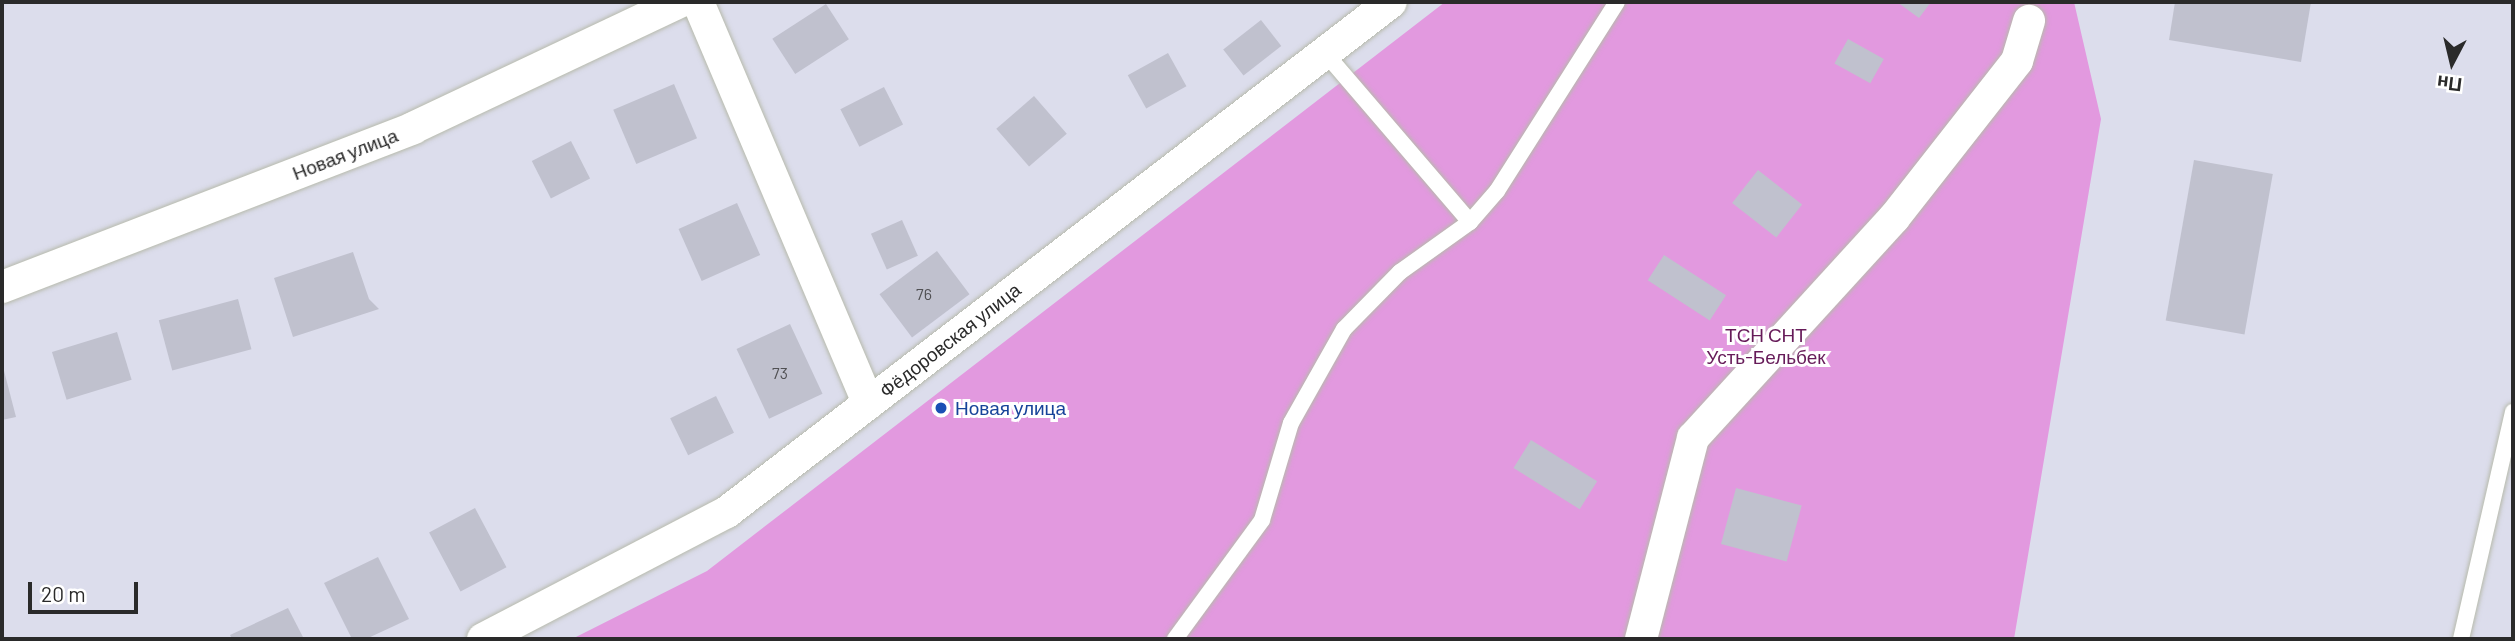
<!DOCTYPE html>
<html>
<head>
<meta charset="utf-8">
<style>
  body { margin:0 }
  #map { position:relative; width:2515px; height:641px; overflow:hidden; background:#dcddec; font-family:Barlow,sans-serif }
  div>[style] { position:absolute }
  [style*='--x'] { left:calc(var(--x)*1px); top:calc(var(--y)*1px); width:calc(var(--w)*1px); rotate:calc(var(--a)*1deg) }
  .green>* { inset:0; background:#e299df }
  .building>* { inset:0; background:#c0c1ce; transform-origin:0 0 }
  .roads { filter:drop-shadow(0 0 2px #b7baac) drop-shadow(0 0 2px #b7baac) }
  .lane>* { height:16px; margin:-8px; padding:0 8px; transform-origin:8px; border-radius:8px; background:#fff }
  .street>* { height:32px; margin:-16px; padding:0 16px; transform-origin:16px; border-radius:16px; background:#fff }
  .dots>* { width:19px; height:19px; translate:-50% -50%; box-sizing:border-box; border:4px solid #fff; border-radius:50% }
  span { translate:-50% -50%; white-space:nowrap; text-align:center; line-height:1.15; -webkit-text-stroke:6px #fff; paint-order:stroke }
  .number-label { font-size:16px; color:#505053 }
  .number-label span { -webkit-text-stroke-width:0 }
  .street-label { font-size:19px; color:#2a2a2a }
  .park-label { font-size:19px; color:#661b59 }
  .transit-label { font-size:19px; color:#164399 }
  .left { translate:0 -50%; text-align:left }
  .frame { position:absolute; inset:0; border:4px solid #2a2a2a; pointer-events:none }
  .north { position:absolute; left:2417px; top:28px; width:70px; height:70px; -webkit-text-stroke:5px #fff; paint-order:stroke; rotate:187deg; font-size:19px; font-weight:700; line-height:28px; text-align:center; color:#2a2a2a }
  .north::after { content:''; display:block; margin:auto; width:24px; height:32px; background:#2a2a2a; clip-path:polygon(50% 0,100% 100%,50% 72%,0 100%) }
  .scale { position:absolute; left:28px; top:582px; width:110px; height:32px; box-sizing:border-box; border:4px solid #2a2a2a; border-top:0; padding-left:9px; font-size:21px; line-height:24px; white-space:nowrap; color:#2a2a2a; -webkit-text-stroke:5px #fff; paint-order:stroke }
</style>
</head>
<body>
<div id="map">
  <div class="green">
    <div style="clip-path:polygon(1445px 2px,2074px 2px,2101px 119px,2014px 639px,572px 639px,707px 571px)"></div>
  </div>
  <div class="building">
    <div style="clip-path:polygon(1897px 2px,1931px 2px,1919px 18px)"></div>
    <div style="clip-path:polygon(2175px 2px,2311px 2px,2301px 62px,2169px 40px)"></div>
    <div style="left:826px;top:4px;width:42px;height:64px;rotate:57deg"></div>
    <div style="left:1261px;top:20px;width:33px;height:48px;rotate:52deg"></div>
    <div style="left:1848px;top:39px;width:41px;height:28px;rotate:29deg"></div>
    <div style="left:1168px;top:53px;width:38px;height:46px;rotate:61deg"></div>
    <div style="left:674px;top:84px;width:59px;height:66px;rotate:67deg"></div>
    <div style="left:884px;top:87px;width:42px;height:49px;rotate:63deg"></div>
    <div style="left:1034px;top:96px;width:50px;height:50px;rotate:49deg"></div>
    <div style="left:571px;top:141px;width:42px;height:44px;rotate:63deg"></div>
    <div style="left:2194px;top:160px;width:80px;height:163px;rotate:10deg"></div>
    <div style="left:1758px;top:170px;width:56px;height:42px;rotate:38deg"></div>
    <div style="left:737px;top:203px;width:57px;height:64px;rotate:66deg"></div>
    <div style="left:902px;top:220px;width:39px;height:34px;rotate:66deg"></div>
    <div style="left:937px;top:251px;width:54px;height:72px;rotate:53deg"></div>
    <div style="clip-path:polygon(353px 252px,369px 299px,379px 309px,293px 337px,274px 278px)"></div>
    <div style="left:1664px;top:255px;width:74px;height:30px;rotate:33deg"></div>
    <div style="left:238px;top:299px;width:52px;height:82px;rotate:75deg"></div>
    <div style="left:790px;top:324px;width:77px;height:59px;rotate:65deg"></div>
    <div style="left:117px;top:332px;width:50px;height:68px;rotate:73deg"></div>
    <div style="clip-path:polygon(2px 363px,16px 417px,2px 420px)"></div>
    <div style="left:716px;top:396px;width:41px;height:51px;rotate:64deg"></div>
    <div style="left:1531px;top:440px;width:78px;height:33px;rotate:32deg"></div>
    <div style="left:1736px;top:488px;width:68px;height:58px;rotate:15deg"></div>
    <div style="left:475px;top:508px;width:67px;height:52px;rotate:62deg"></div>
    <div style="clip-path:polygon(378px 557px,409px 619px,366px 639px,352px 639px,324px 583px)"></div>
    <div style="clip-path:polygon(288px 608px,304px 639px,232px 639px,230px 635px)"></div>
  </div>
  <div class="roads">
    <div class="lane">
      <div style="--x:1470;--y:222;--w:41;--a:-48.9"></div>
      <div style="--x:1497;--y:191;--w:224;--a:-57.6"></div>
      <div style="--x:1175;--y:639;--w:147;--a:-53.8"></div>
      <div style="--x:1262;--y:520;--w:101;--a:-73.4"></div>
      <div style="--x:1291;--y:423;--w:108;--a:-60.6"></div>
      <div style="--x:1344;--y:329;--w:80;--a:-45.5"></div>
      <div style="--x:1400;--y:272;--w:86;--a:-35.5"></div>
      <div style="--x:1470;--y:222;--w:223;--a:-130.6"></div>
      <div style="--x:2461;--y:639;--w:233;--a:-77.1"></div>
    </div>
    <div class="street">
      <div style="--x:698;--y:2;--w:436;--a:67"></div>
      <div style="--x:2;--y:287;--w:441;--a:-21.1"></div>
      <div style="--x:413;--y:128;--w:295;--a:-25.3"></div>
      <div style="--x:483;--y:639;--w:275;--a:-27.5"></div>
      <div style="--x:727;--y:512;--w:837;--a:-37.53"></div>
      <div style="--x:1641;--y:639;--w:208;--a:-75.5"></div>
      <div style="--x:1693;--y:438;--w:298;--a:-47.6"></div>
      <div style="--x:1894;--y:218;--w:199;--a:-51.9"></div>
      <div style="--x:2017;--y:61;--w:42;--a:-73.3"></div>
    </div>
  </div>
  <div class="dots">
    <div style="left:941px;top:408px;background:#1a4fb4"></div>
  </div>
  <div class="number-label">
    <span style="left:924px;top:294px">76</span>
    <span style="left:780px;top:373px">73</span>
  </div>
  <div class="street-label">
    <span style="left:345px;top:154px;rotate:-21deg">Новая улица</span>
    <span style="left:950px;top:340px;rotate:-38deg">Фёдоровская улица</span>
  </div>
  <div class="park-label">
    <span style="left:1766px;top:346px">ТСН СНТ<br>Усть-Бельбек</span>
  </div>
  <div class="transit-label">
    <span class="left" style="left:955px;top:408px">Новая улица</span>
  </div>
  <div class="frame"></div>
  <div class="north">Пн</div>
  <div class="scale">20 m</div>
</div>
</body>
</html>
